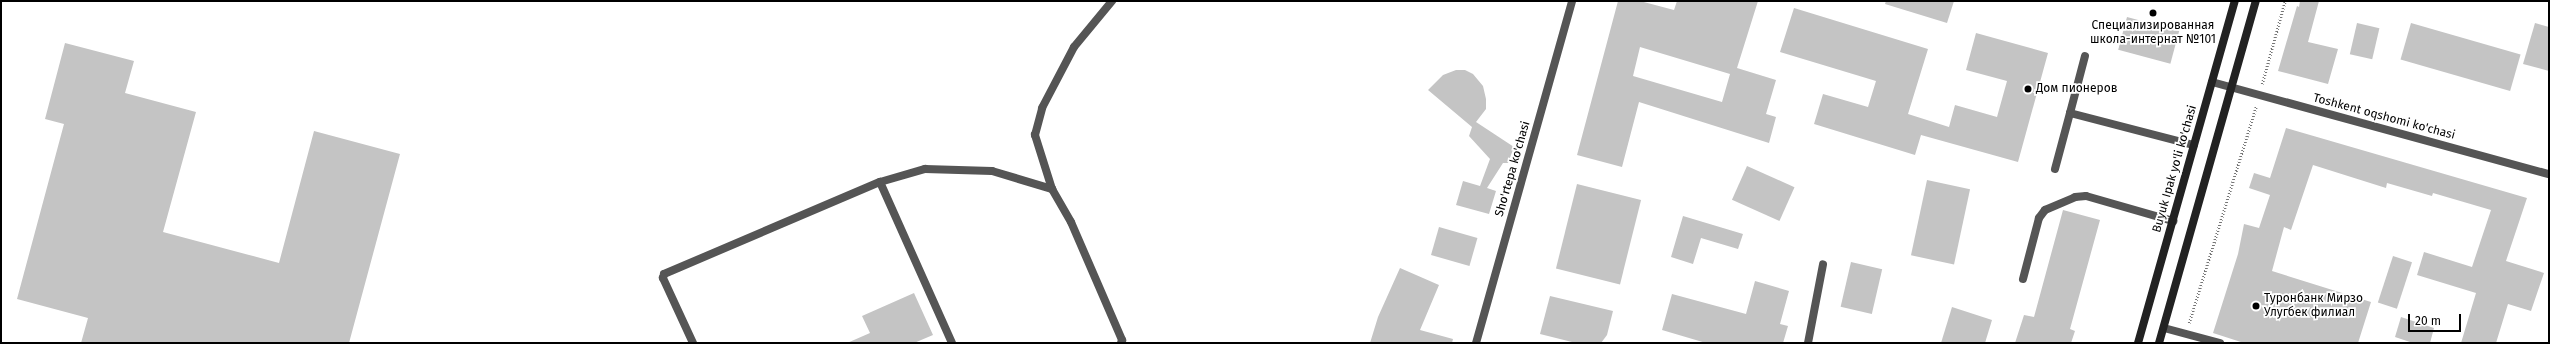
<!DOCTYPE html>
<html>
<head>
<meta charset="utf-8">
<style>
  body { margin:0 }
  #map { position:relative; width:2550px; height:344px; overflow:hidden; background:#fff; font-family:"Fira Sans",sans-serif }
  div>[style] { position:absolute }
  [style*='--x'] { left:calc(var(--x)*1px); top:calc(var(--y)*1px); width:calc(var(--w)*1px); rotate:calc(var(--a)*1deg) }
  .building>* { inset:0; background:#c4c4c4; transform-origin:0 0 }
  .path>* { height:2.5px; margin-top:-1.25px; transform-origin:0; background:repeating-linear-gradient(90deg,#777 0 1px,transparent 0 3px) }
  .service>* { height:8px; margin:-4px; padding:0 4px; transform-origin:4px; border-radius:4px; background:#555 }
  .minor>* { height:8px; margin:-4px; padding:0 4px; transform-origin:4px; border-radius:4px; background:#555 }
  .secondary>* { height:8px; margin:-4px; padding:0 4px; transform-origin:4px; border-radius:4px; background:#222 }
  .dots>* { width:11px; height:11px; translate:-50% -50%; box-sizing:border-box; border:2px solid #fff; border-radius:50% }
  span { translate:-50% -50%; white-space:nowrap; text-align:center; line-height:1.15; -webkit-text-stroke:3.5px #fff; paint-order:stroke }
  .poi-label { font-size:12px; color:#000 }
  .left { translate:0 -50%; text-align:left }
  .street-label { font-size:12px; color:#000 }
  .frame { position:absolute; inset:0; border:2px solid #000; pointer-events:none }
  .scale { position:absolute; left:2408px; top:314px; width:53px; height:18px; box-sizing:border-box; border:2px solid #000; border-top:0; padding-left:5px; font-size:12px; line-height:14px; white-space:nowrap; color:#000; -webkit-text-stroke:3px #fff; paint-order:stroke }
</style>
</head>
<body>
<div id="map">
  <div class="building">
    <div style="clip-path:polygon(evenodd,1618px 1px,1640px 1px,1674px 10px,1677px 1px,1758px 1px,1737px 68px,1776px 80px,1766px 114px,1776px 117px,1769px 143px,1639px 102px,1622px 167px,1577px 155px,1618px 1px,1640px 47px,1730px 74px,1722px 102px,1633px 76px,1640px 47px)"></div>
    <div style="clip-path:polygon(1886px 1px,1954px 1px,1947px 23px,1885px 4px)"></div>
    <div style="clip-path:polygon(2300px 1px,2319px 1px,2308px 42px,2338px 49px,2328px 84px,2278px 71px,2297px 6px,2299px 7px)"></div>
    <div style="clip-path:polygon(1794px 8px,1928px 49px,1908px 114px,1949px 127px,1955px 105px,1997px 117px,2007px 81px,1966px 70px,1976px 33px,2048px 53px,2018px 162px,1921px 135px,1915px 155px,1814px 124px,1823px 94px,1868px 107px,1876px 81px,1780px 52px)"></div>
    <div style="left:2127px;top:17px;width:54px;height:34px;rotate:15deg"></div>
    <div style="left:2357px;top:23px;width:23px;height:32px;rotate:13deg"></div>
    <div style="left:2411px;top:23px;width:114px;height:38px;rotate:16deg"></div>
    <div style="clip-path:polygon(2535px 23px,2549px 27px,2549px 71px,2523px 64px)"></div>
    <div style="clip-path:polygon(65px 43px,134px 61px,125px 93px,196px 112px,163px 232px,279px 263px,314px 131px,400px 154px,349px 343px,81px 343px,88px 318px,17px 299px,64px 124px,45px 119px)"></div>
    <div style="clip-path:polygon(1456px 70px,1465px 70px,1473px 74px,1483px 86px,1486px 99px,1486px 109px,1476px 122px,1514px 147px,1508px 163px,1503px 163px,1487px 188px,1496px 191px,1489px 214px,1456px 205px,1463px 181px,1480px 186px,1490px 159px,1469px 136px,1472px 127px,1428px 90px,1443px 75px)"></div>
    <div style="clip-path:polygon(2286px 128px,2527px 198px,2506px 261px,2544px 273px,2531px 311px,2508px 304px,2496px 343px,2461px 343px,2476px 293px,2417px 275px,2424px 252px,2472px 267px,2491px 210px,2433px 193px,2432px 196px,2387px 183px,2386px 188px,2313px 165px,2291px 230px,2284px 227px,2272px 271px,2371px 302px,2358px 343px,2244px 343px,2213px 333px,2238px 254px,2244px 224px,2259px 228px,2270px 195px,2249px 188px,2254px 173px,2270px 178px)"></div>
    <div style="left:1747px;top:166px;width:52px;height:37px;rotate:24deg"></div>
    <div style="left:1927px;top:180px;width:44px;height:77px;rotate:12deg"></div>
    <div style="left:1577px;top:184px;width:66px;height:87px;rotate:14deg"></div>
    <div style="clip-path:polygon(2063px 210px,2100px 220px,2070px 329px,2075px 331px,2071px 343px,2015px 343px,2024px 315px,2034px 317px)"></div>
    <div style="clip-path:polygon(1683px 216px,1743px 234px,1738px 249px,1701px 238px,1693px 264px,1671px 257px)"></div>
    <div style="left:1439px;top:227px;width:40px;height:29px;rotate:16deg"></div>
    <div style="left:2393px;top:256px;width:20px;height:49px;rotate:18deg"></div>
    <div style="left:1851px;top:262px;width:32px;height:46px;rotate:13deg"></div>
    <div style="clip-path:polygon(1400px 268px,1439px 285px,1420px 330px,1453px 339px,1452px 343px,1370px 343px,1378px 317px)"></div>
    <div style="clip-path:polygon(1755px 281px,1789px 291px,1780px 324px,1788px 326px,1783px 343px,1706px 343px,1662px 330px,1672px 294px,1746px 314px)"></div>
    <div style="clip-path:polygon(914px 293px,933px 335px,914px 343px,847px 343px,870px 333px,862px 316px)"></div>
    <div style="clip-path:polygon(1550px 296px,1613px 311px,1607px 335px,1601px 343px,1576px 343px,1540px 334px)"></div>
    <div style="clip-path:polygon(1952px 307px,1992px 320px,1985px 343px,1941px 343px)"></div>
    <div style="clip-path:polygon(2401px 317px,2434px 328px,2430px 343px,2413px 343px,2395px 337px)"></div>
  </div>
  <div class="path">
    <div style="--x:2262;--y:84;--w:86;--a:-74.5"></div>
    <div style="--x:2189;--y:323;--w:227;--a:-72.8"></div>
  </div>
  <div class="service">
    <div style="--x:2085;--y:56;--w:59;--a:104.7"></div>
    <div style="--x:2070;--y:113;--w:128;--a:14.5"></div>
    <div style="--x:2055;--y:169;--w:58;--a:-75"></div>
    <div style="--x:880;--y:182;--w:176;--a:65.9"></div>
    <div style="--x:1052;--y:189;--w:57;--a:-107.5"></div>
    <div style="--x:1035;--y:135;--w:28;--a:-75"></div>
    <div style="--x:1042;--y:108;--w:69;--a:-62.3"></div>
    <div style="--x:1074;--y:47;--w:60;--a:-50.4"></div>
    <div style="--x:2023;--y:279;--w:63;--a:-75.3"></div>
    <div style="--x:2039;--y:218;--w:10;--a:-53"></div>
    <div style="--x:2045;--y:210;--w:33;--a:-23"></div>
    <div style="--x:2075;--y:197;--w:11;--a:-5"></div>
    <div style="--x:2086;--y:196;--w:91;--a:16"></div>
    <div style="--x:2164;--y:328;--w:58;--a:15"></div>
    <div style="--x:693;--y:343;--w:72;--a:-114.8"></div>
    <div style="--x:663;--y:278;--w:4;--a:-76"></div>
    <div style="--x:664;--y:274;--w:235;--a:-23.1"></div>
    <div style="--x:880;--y:182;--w:47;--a:-16.1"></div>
    <div style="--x:925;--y:169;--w:67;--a:1.7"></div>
    <div style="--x:992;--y:171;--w:63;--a:16.7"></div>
    <div style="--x:1052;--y:189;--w:38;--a:60"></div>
    <div style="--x:1071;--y:222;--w:129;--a:66.6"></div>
    <div style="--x:1122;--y:340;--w:3;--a:108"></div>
    <div style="--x:1808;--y:343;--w:80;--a:-79.2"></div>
  </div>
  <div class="minor">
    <div style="--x:2212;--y:82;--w:349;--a:15.3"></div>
    <div style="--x:1476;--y:343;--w:355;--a:-74.3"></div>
  </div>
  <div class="secondary">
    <div style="--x:2138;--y:343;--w:355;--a:-74.2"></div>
    <div style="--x:2159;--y:343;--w:355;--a:-74.2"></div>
  </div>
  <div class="dots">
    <div style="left:2153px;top:13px;background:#000"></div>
    <div style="left:2028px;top:89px;background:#000"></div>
    <div style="left:2256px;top:306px;background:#000"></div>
  </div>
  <div class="poi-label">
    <span style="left:2153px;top:33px">Специализированная<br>школа-интернат №101</span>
    <span class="left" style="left:2036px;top:89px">Дом пионеров</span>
    <span class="left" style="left:2264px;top:306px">Туронбанк Мирзо<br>Улугбек филиал</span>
  </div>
  <div class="street-label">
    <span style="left:2384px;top:117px;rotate:15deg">Toshkent oqshomi ko'chasi</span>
    <span style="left:1513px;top:169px;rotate:-74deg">Sho'rtepa ko'chasi</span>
    <span style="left:2175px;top:169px;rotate:-74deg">Buyuk Ipak yo'li ko'chasi</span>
  </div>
  <div class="frame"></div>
  <div class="scale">20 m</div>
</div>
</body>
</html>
